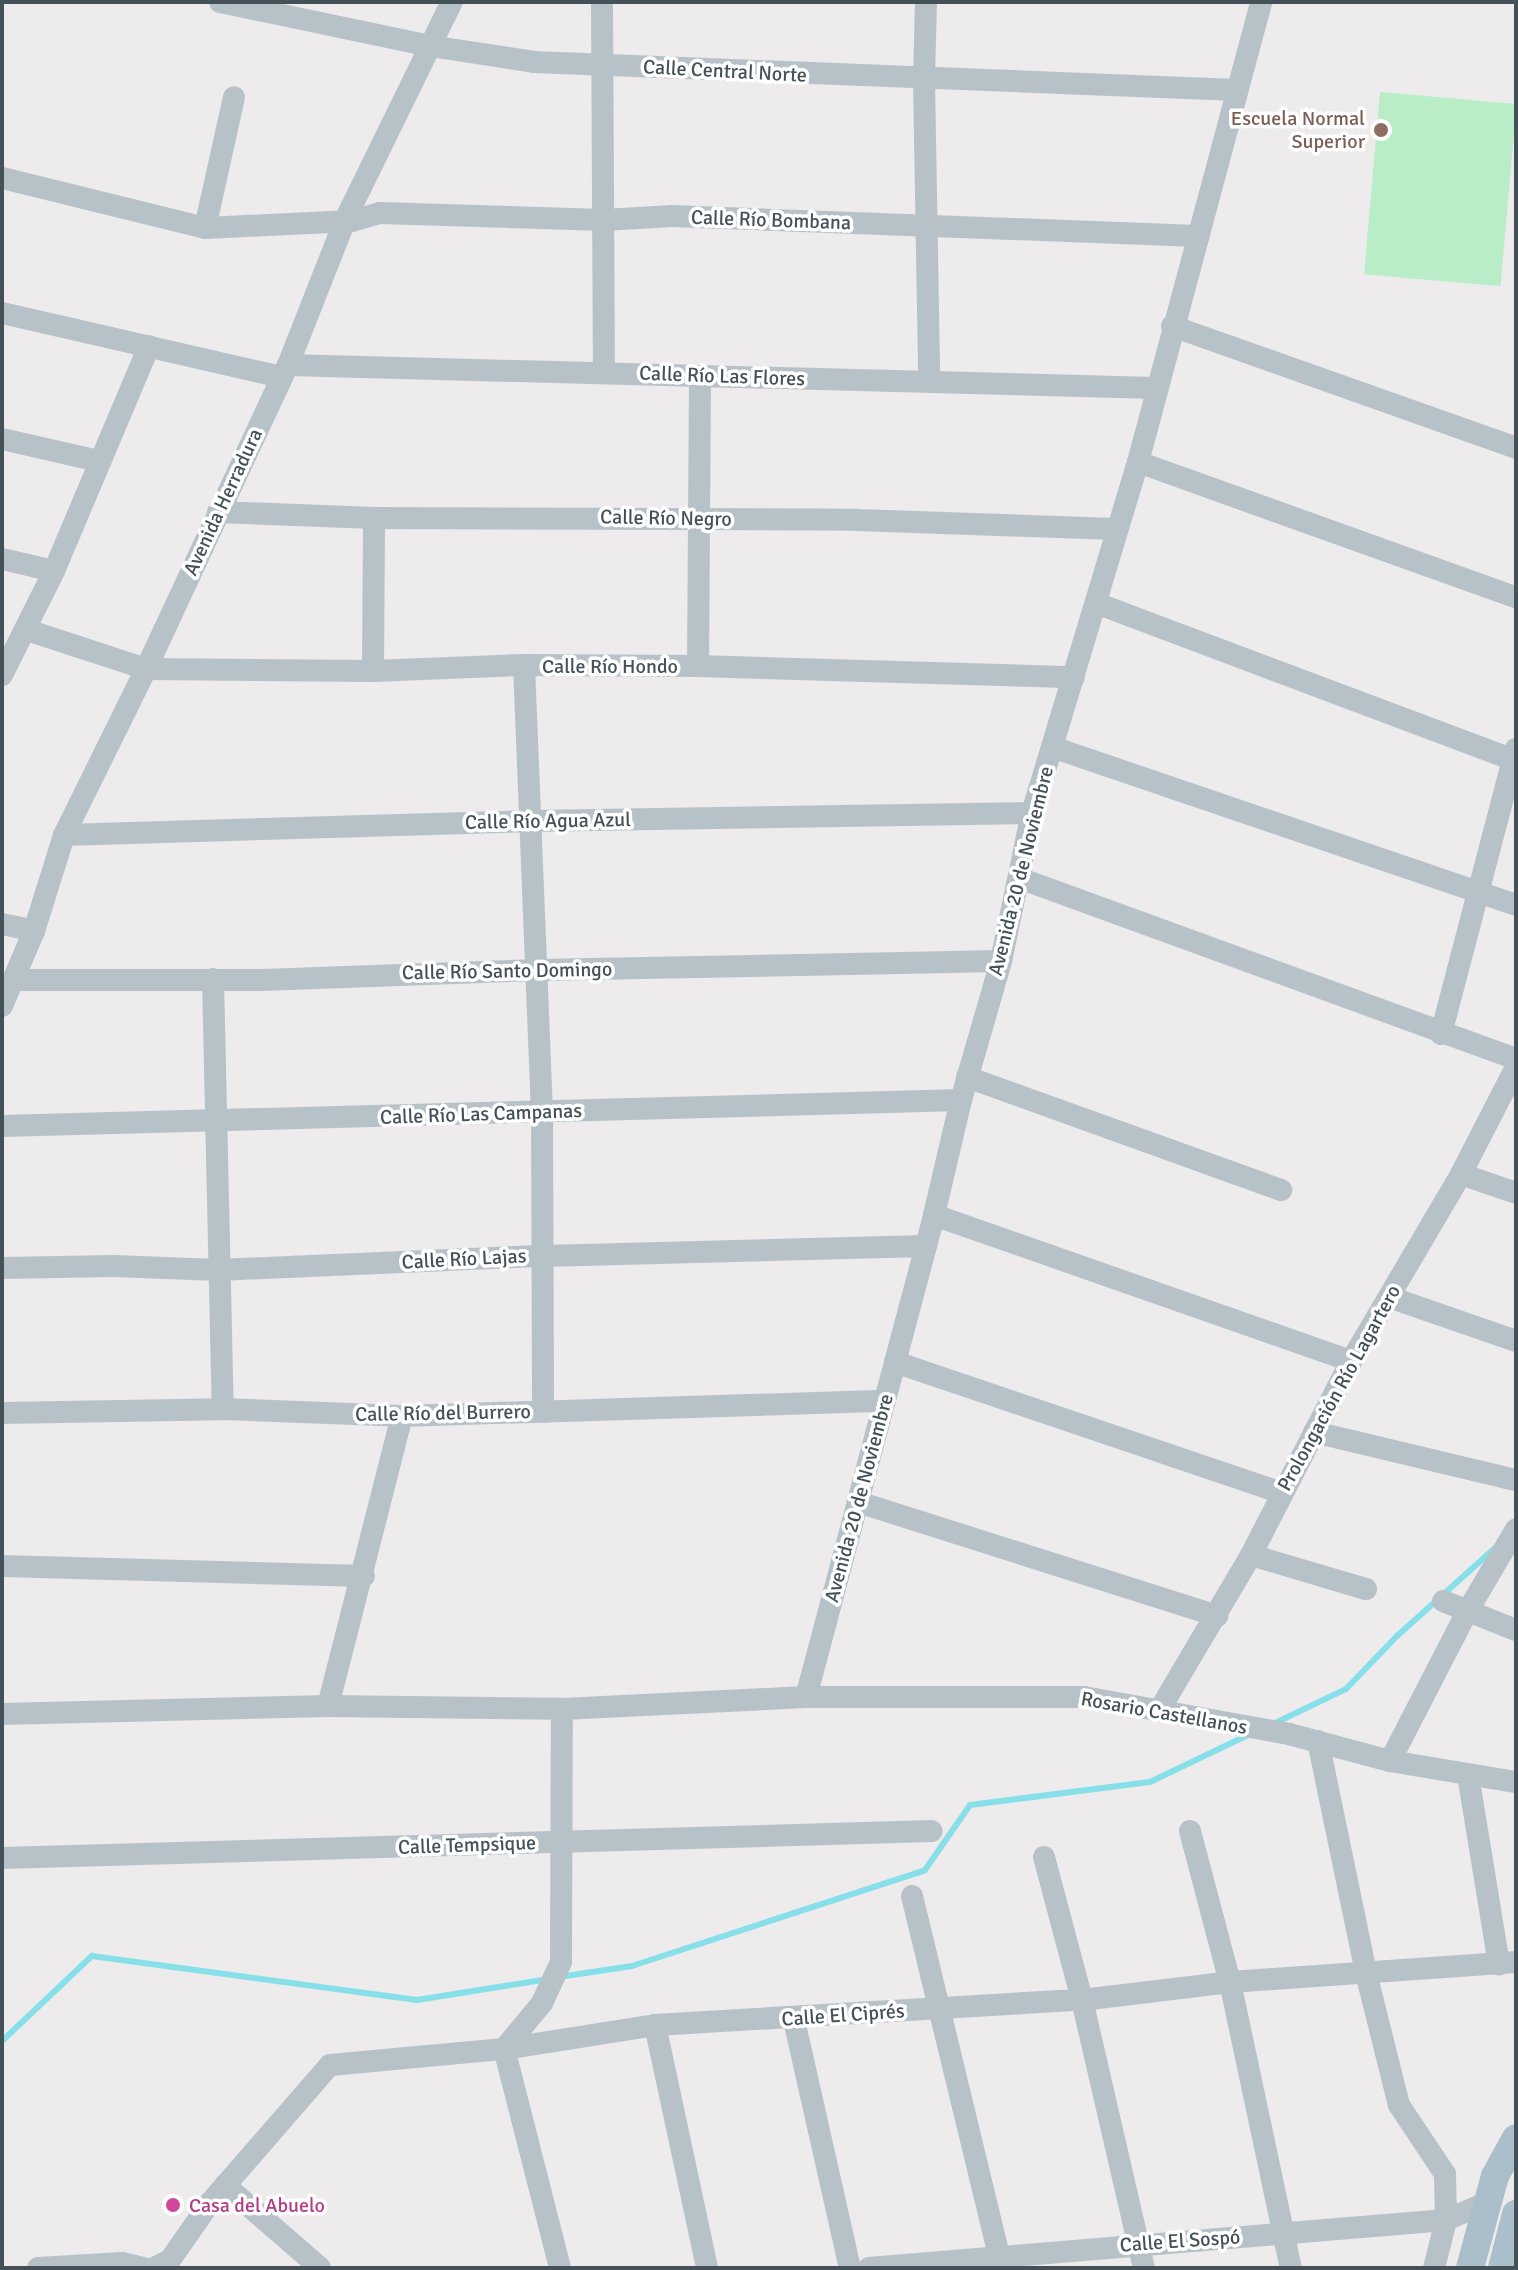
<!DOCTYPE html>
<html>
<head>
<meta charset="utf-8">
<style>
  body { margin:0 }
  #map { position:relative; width:1518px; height:2270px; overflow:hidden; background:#eeebec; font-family:Signika,sans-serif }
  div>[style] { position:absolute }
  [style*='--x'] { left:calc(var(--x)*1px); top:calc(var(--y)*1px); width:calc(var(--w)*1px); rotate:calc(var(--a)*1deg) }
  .green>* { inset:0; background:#b9edc7; transform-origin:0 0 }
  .stream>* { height:6px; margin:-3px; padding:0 3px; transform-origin:3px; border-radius:3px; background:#87e0e9 }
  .minor>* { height:22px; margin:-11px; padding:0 11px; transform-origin:11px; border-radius:11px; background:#b7c2c8 }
  .major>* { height:28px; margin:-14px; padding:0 14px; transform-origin:14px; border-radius:14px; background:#abbfca }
  .dots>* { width:22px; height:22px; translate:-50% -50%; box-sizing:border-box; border:4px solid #fff; border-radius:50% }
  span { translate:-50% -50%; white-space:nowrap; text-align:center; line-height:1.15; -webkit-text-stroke:7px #fff; paint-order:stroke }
  .street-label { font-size:20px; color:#445158 }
  .education-label { font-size:20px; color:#785e54 }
  .right { translate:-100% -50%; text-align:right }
  .hotel-label { font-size:20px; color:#b23c85 }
  .left { translate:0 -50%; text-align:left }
  .frame { position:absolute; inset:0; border:4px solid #445158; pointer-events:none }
</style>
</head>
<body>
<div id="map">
  <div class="green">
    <div style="left:1380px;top:92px;width:137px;height:183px;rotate:5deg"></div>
  </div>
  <div class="stream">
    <div style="--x:1275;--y:1723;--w:79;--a:-25.6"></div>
    <div style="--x:1346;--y:1689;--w:74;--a:-46.1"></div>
    <div style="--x:1397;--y:1636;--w:132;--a:-41.9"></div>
    <div style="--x:559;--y:1977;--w:74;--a:-8.6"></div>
    <div style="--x:632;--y:1966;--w:308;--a:-18.1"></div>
    <div style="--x:925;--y:1870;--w:79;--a:-55.3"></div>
    <div style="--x:970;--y:1805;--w:181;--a:-7.3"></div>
    <div style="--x:1150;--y:1782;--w:111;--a:-25.6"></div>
    <div style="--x:2;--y:2041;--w:124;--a:-43.4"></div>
    <div style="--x:92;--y:1956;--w:328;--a:7.7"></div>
    <div style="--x:417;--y:2000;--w:133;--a:-9.1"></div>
  </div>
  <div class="minor">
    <div style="--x:220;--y:2;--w:215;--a:11.8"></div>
    <div style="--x:430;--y:46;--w:105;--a:8.7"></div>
    <div style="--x:534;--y:62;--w:703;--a:2.28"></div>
    <div style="--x:602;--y:2;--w:370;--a:89.7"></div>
    <div style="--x:926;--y:2;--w:78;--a:91.5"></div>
    <div style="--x:924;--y:80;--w:301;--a:89"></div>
    <div style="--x:2;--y:178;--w:209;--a:13.8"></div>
    <div style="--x:205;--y:228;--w:147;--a:-2.7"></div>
    <div style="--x:352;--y:221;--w:29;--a:-16"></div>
    <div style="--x:380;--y:213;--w:224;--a:1.8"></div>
    <div style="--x:604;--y:220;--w:69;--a:-3.3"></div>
    <div style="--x:673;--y:216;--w:525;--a:2.18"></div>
    <div style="--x:205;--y:228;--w:134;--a:-77.5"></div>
    <div style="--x:2;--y:313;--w:287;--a:12.9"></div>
    <div style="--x:1172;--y:326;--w:365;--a:19.5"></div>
    <div style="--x:288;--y:365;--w:867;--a:1.52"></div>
    <div style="--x:2;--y:439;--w:99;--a:12.8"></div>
    <div style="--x:1138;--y:462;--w:401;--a:19.7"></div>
    <div style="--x:218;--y:512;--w:156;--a:2.2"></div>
    <div style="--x:374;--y:518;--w:483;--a:0.2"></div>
    <div style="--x:857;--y:520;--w:258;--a:2"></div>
    <div style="--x:2;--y:559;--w:53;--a:13"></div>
    <div style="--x:1096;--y:603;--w:449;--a:20.6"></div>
    <div style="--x:27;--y:630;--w:125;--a:18.1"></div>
    <div style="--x:146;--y:669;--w:227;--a:0.5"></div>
    <div style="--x:373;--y:671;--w:151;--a:-2.3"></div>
    <div style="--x:524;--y:665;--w:174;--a:0.3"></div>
    <div style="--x:698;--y:666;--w:376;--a:1.7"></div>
    <div style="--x:524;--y:665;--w:448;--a:87.7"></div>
    <div style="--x:542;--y:1113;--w:299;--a:89.8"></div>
    <div style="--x:698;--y:666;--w:289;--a:-89.6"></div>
    <div style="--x:373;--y:671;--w:153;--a:-89.6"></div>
    <div style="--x:2;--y:675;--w:116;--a:-63.4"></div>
    <div style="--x:54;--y:571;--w:244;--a:-67.1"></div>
    <div style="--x:1052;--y:747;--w:490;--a:18.8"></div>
    <div style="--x:64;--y:835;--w:466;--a:-1.7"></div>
    <div style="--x:530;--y:821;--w:502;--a:-0.91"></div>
    <div style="--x:1019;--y:878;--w:529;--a:20.01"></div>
    <div style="--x:2;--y:924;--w:33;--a:12"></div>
    <div style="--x:213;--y:979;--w:430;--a:88.7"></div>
    <div style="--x:13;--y:980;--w:250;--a:0"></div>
    <div style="--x:263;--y:980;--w:274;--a:-2.1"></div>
    <div style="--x:537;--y:970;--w:464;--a:-1.1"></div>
    <div style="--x:2;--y:1006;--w:82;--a:-66.9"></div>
    <div style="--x:34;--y:931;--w:101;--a:-72.6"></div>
    <div style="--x:64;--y:835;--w:185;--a:-63.7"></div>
    <div style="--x:146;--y:669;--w:336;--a:-65"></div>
    <div style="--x:288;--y:365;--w:156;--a:-68.5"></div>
    <div style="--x:345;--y:220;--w:243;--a:-63.9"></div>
    <div style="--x:1441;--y:1034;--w:295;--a:-75.3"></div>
    <div style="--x:967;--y:1077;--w:334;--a:19.8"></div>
    <div style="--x:2;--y:1126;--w:959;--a:-1.55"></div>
    <div style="--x:1461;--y:1174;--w:58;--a:19.1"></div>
    <div style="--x:934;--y:1215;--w:442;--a:19.3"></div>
    <div style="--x:2;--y:1268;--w:112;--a:-1"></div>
    <div style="--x:114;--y:1266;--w:104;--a:2.2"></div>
    <div style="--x:218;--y:1270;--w:326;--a:-2.5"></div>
    <div style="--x:544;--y:1256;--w:381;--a:-1.5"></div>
    <div style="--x:1389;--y:1297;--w:134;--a:19.1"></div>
    <div style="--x:895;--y:1362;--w:408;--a:18.7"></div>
    <div style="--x:2;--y:1413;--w:221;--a:-1"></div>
    <div style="--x:223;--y:1409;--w:179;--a:2.2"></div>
    <div style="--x:402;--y:1416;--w:483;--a:-1.8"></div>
    <div style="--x:1314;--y:1432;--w:208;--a:13.4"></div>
    <div style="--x:858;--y:1502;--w:377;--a:17.6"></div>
    <div style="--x:1251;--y:1555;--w:120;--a:16.5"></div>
    <div style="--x:2;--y:1566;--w:362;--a:1.6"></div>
    <div style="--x:1443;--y:1601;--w:79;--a:21.7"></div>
    <div style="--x:806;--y:1697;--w:499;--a:-75.1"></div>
    <div style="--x:934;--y:1215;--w:118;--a:-76.8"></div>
    <div style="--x:961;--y:1100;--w:145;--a:-73.9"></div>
    <div style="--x:1001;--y:961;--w:151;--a:-78.2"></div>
    <div style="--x:1032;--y:813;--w:367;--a:-73.2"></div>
    <div style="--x:1138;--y:462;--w:476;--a:-75"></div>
    <div style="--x:328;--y:1706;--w:299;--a:-75.7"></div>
    <div style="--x:1160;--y:1709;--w:179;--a:-59.4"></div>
    <div style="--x:1251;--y:1555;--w:218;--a:-62.7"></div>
    <div style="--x:1351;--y:1361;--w:217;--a:-59.5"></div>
    <div style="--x:1461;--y:1174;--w:120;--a:-62.8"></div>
    <div style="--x:2;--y:1714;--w:326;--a:-1.4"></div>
    <div style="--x:328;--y:1706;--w:234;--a:0.7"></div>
    <div style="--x:562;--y:1709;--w:244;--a:-2.8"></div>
    <div style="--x:806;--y:1697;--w:278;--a:0"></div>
    <div style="--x:1084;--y:1697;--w:208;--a:10.2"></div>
    <div style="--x:1289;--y:1734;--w:105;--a:15"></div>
    <div style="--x:1390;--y:1761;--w:128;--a:9.5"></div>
    <div style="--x:1318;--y:1741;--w:237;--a:78.3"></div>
    <div style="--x:1366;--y:1973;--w:136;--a:76"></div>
    <div style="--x:1399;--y:2105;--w:83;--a:56.3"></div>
    <div style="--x:1445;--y:2174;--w:46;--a:88.8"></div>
    <div style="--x:1446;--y:2220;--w:49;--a:104"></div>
    <div style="--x:1390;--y:1761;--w:168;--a:-62.7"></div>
    <div style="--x:1467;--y:1612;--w:96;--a:-59.4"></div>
    <div style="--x:1468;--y:1775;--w:192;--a:80.7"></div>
    <div style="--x:1190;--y:1831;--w:156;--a:75.2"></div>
    <div style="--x:1230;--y:1982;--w:292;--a:78"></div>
    <div style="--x:1044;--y:1857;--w:148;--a:75.1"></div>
    <div style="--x:1082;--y:2000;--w:275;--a:77"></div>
    <div style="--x:2;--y:1858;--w:930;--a:-1.66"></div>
    <div style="--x:912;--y:1896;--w:383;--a:76.4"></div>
    <div style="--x:794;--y:2020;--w:254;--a:77.3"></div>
    <div style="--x:655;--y:2025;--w:249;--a:77.9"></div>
    <div style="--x:225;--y:2185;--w:126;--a:41.1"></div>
    <div style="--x:38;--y:2268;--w:84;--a:-3.4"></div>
    <div style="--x:122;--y:2263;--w:22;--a:13"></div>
    <div style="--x:154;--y:2268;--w:18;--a:-27"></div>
    <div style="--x:170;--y:2260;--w:68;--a:-55.1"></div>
    <div style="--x:209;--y:2204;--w:184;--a:-49"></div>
    <div style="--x:330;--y:2065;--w:175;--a:-5.3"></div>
    <div style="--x:504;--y:2049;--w:153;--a:-9"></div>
    <div style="--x:655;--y:2025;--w:428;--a:-3.4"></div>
    <div style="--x:1082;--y:2000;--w:149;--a:-6.9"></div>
    <div style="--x:1230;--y:1982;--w:287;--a:-4"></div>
    <div style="--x:560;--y:2268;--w:226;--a:-104.3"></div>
    <div style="--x:504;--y:2049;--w:60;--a:-50.4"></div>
    <div style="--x:542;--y:2003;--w:45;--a:-65.1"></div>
    <div style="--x:561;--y:1962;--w:253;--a:-89.8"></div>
    <div style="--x:869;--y:2268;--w:579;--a:-4.76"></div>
    <div style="--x:1446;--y:2220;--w:46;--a:-23.2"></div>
  </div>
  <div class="major">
    <div style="--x:1470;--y:2268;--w:95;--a:-74.8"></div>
    <div style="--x:1495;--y:2176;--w:43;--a:-61.1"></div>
    <div style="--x:1502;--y:2268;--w:56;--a:-75.5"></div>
  </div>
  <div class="dots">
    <div style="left:1381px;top:130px;background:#8d6e63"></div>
    <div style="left:173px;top:2205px;background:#d1479c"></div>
  </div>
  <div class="street-label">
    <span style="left:725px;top:71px;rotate:3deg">Calle Central Norte</span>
    <span style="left:771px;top:220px;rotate:2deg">Calle Río Bombana</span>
    <span style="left:722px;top:376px;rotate:2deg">Calle Río Las Flores</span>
    <span style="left:223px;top:502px;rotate:-65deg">Avenida Herradura</span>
    <span style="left:666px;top:518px;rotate:1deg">Calle Río Negro</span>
    <span style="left:610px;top:666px">Calle Río Hondo</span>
    <span style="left:548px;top:821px;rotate:-1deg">Calle Río Agua Azul</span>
    <span style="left:1021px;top:871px;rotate:-76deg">Avenida 20 de Noviembre</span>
    <span style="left:507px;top:971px;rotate:-1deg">Calle Río Santo Domingo</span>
    <span style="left:481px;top:1114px;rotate:-2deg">Calle Río Las Campanas</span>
    <span style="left:464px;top:1259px;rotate:-3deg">Calle Río Lajas</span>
    <span style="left:1339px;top:1388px;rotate:-61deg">Prolongación Río Lagartero</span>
    <span style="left:443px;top:1413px;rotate:-1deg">Calle Río del Burrero</span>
    <span style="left:859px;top:1498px;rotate:-75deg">Avenida 20 de Noviembre</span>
    <span style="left:1164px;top:1713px;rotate:10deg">Rosario Castellanos</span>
    <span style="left:467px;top:1845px;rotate:-2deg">Calle Tempsique</span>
    <span style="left:843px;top:2015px;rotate:-4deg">Calle El Ciprés</span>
    <span style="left:1180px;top:2241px;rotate:-4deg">Calle El Sospó</span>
  </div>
  <div class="education-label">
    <span class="right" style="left:1365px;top:130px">Escuela Normal<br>Superior</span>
  </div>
  <div class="hotel-label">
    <span class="left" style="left:189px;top:2205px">Casa del Abuelo</span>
  </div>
  <div class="frame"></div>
</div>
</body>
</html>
